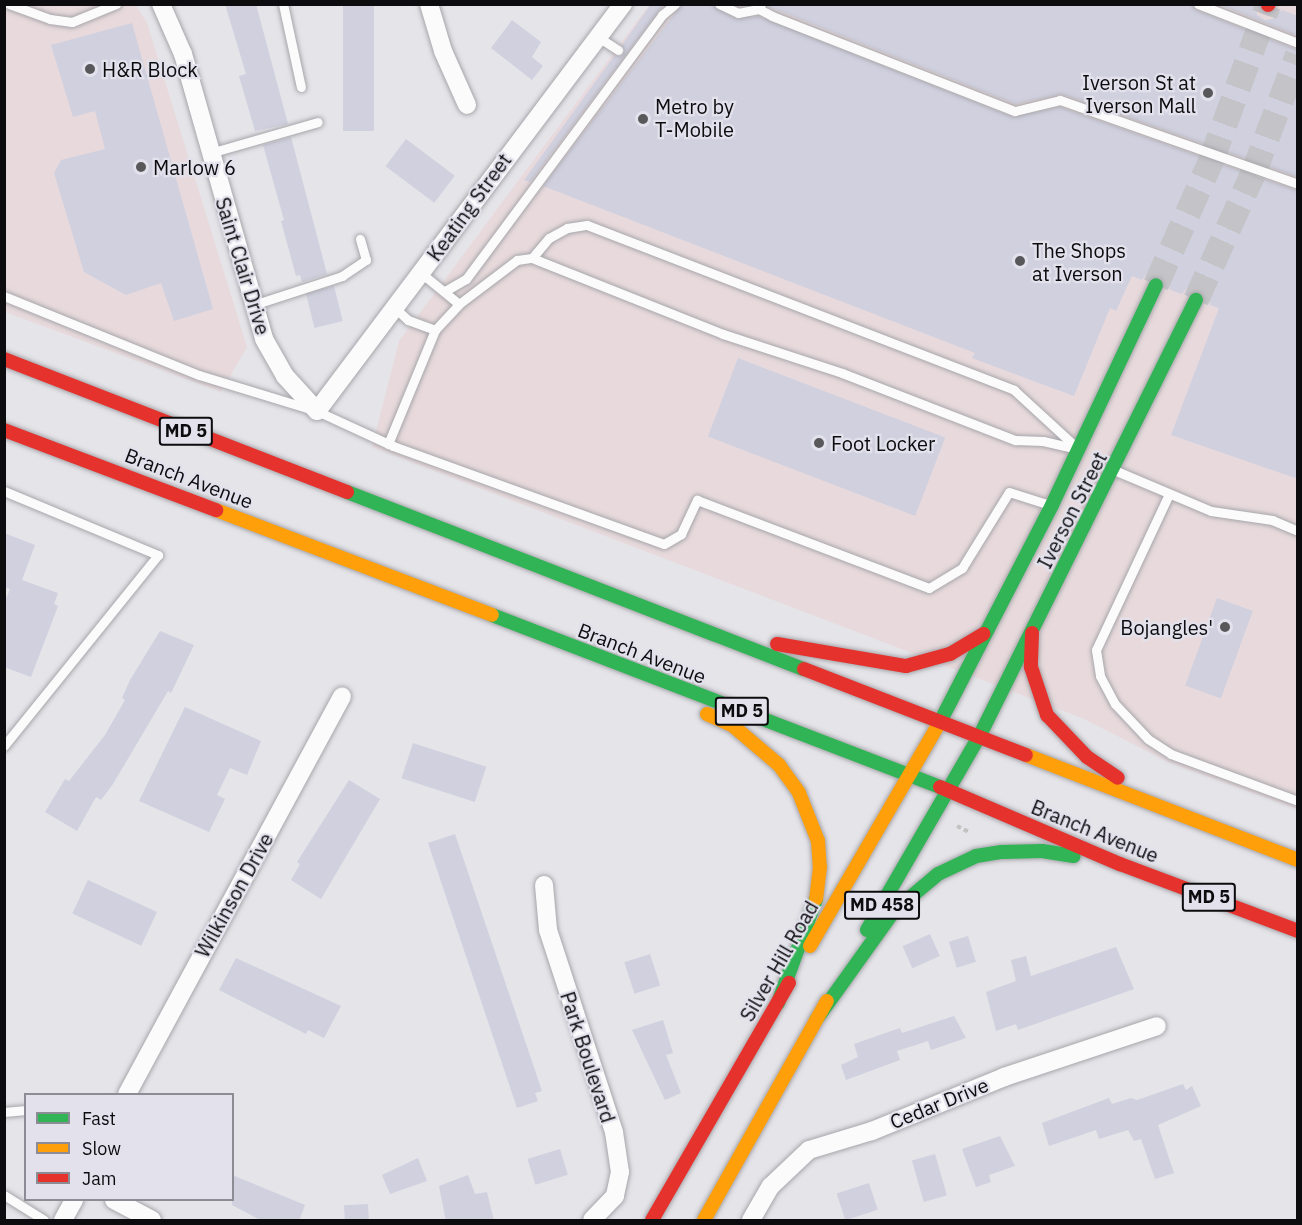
<!DOCTYPE html>
<html>
<head>
<meta charset="utf-8">
<style>
  body { margin:0 }
  #map { position:relative; width:1302px; height:1225px; overflow:hidden; background:#e4e4e9; font-family:"IBM Plex Sans",sans-serif }
  div>[style] { position:absolute }
  [style*='--x'] { left:calc(var(--x)*1px); top:calc(var(--y)*1px); width:calc(var(--w)*1px); rotate:calc(var(--a)*1deg) }
  .commercial>* { inset:0; background:#e8dadc }
  .building>* { inset:0; background:#d0d0df; transform-origin:0 0 }
  .secondary-tunnel>* { height:26px; margin-top:-13px; transform-origin:0; background:repeating-linear-gradient(90deg,#c4c4c8 0 26px,transparent 0 39px) }
  .path>* { height:4px; margin-top:-2px; transform-origin:0; background:repeating-linear-gradient(90deg,#c3c3c4 0 4.5px,transparent 0 7.5px) }
  .roads { filter:drop-shadow(0 0 2px #a7a6ab) drop-shadow(0 0 2px #a7a6ab) }
  .lane>* { height:9px; margin:-4.5px; padding:0 4.5px; transform-origin:4.5px; border-radius:4.5px; background:#fbfbfc }
  .street>* { height:18px; margin:-9px; padding:0 9px; transform-origin:9px; border-radius:9px; background:#fbfbfc }
  .fast>* { height:14px; margin:-7px; padding:0 7px; transform-origin:7px; border-radius:7px; background:#30b455 }
  .slow>* { height:14px; margin:-7px; padding:0 7px; transform-origin:7px; border-radius:7px; background:#ff9f0a }
  .jam>* { height:14px; margin:-7px; padding:0 7px; transform-origin:7px; border-radius:7px; background:#e5322d }
  .dots>* { width:16px; height:16px; translate:-50% -50%; box-sizing:border-box; border:3px solid #e2e1ec; border-radius:50% }
  span { translate:-50% -50%; white-space:nowrap; text-align:center; line-height:1.15; -webkit-text-stroke:4.5px #e2e1ec; paint-order:stroke }
  .shield-label span { padding:2px 4px; background:#e2e1ec; border:2px solid; border-radius:4px; -webkit-text-stroke-width:0 }
  .shield-label { font-size:18px; color:#0c0c0f; font-weight:700 }
  .poi-label { font-size:20px; color:#0c0c0f }
  .left { translate:0 -50%; text-align:left }
  .right { translate:-100% -50%; text-align:right }
  .street-label { font-size:20px; color:#0c0c0f }
  .frame { position:absolute; inset:0; border:6px solid #0c0c0f; pointer-events:none }
  .legend { position:absolute; left:24px; top:1093px; width:210px; height:108px; box-sizing:border-box; background:#e2e1ec; border:2px solid #8c8c94; margin:0; padding:8px 10px; list-style:none; font-size:18px; color:#0c0c0f }
  .legend li { display:flex; align-items:center; gap:12px; height:30px }
  .legend b { width:30px; border:2px solid #8c8c94 }
</style>
</head>
<body>
<div id="map">
  <div class="commercial">
    <div style="clip-path:polygon(5px 5px,136px 5px,147px 23px,247px 347px,221px 392px,5px 312px)"></div>
    <div style="clip-path:polygon(649px 5px,1297px 5px,1297px 809px,1170px 763px,1082px 718px,372px 447px,399px 341px)"></div>
  </div>
  <div class="building">
    <div style="clip-path:polygon(225px 4px,256px 4px,288px 124px,255px 131px,239px 76px,246px 74px)"></div>
    <div style="left:343px;top:4px;width:31px;height:127px"></div>
    <div style="clip-path:polygon(651px 4px,664px 4px,530px 182px,524px 180px,614px 56px,623px 54px,622px 45px)"></div>
    <div style="clip-path:polygon(682px 4px,712px 4px,736px 19px,758px 16px,1013px 117px,1060px 107px,1298px 191px,1298px 479px,1171px 435px,1219px 308px,1210px 305px,1209px 292px,1202px 286px,1188px 287px,1182px 294px,1170px 290px,1169px 277px,1162px 271px,1148px 272px,1142px 280px,1132px 276px,1116px 311px,1110px 308px,1074px 396px,972px 358px,975px 353px,543px 186px)"></div>
    <div style="clip-path:polygon(1191px 4px,1196px 10px,1298px 50px,1298px 177px,1062px 94px,1015px 104px,767px 6px)"></div>
    <div style="clip-path:polygon(1218px 4px,1253px 4px,1257px 15px,1265px 20px,1272px 19px,1282px 10px,1298px 16px,1298px 36px)"></div>
    <div style="clip-path:polygon(512px 20px,541px 42px,532px 57px,543px 66px,532px 80px,491px 48px)"></div>
    <div style="clip-path:polygon(132px 23px,213px 309px,174px 321px,161px 283px,126px 295px,84px 272px,54px 173px,61px 160px,105px 149px,95px 111px,73px 117px,51px 45px)"></div>
    <div style="clip-path:polygon(291px 137px,327px 274px,302px 282px,300px 275px,296px 276px,281px 221px,284px 220px,263px 145px)"></div>
    <div style="left:406px;top:139px;width:61px;height:34px;rotate:37deg"></div>
    <div style="left:334px;top:286px;width:36px;height:29px;rotate:76deg"></div>
    <div style="left:738px;top:358px;width:222px;height:84px;rotate:21deg"></div>
    <div style="clip-path:polygon(4px 533px,35px 545px,22px 580px,58px 593px,54px 604px,58px 606px,31px 677px,4px 667px,4px 604px,10px 589px,4px 587px)"></div>
    <div style="left:1217px;top:598px;width:38px;height:93px;rotate:20deg"></div>
    <div style="clip-path:polygon(160px 631px,194px 645px,171px 693px,168px 691px,113px 784px,101px 800px,96px 797px,77px 831px,45px 812px,65px 779px,69px 781px,105px 735px,125px 700px,122px 698px,130px 680px)"></div>
    <div style="clip-path:polygon(185px 707px,261px 741px,247px 775px,230px 768px,217px 795px,225px 799px,209px 832px,139px 801px)"></div>
    <div style="left:413px;top:743px;width:77px;height:37px;rotate:18deg"></div>
    <div style="clip-path:polygon(349px 780px,380px 799px,321px 899px,291px 880px,300px 864px,297px 862px)"></div>
    <div style="clip-path:polygon(455px 834px,542px 1091px,535px 1093px,538px 1101px,517px 1108px,428px 843px)"></div>
    <div style="left:88px;top:880px;width:76px;height:37px;rotate:25deg"></div>
    <div style="left:930px;top:934px;width:24px;height:30px;rotate:66deg"></div>
    <div style="left:968px;top:936px;width:27px;height:20px;rotate:73deg"></div>
    <div style="clip-path:polygon(1116px 947px,1134px 989px,1018px 1030px,1016px 1024px,996px 1031px,986px 992px,1016px 981px,1011px 960px,1026px 956px,1031px 976px)"></div>
    <div style="left:650px;top:954px;width:33px;height:27px;rotate:72deg"></div>
    <div style="clip-path:polygon(236px 958px,341px 1006px,324px 1038px,308px 1030px,306px 1034px,219px 990px)"></div>
    <div style="clip-path:polygon(954px 1016px,966px 1038px,931px 1050px,928px 1041px,897px 1051px,900px 1060px,846px 1080px,841px 1065px,858px 1057px,854px 1044px,900px 1028px,902px 1033px)"></div>
    <div style="clip-path:polygon(663px 1020px,673px 1053px,666px 1055px,681px 1093px,665px 1100px,632px 1030px)"></div>
    <div style="clip-path:polygon(1183px 1084px,1186px 1090px,1192px 1086px,1201px 1106px,1158px 1125px,1174px 1173px,1155px 1179px,1141px 1139px,1134px 1141px,1128px 1130px,1099px 1139px,1096px 1130px,1049px 1146px,1042px 1123px,1109px 1098px,1112px 1104px,1131px 1098px,1137px 1100px)"></div>
    <div style="clip-path:polygon(1000px 1136px,1015px 1166px,989px 1175px,991px 1182px,976px 1187px,962px 1149px)"></div>
    <div style="left:560px;top:1149px;width:27px;height:34px;rotate:73deg"></div>
    <div style="left:935px;top:1154px;width:43px;height:24px;rotate:74deg"></div>
    <div style="clip-path:polygon(418px 1158px,427px 1181px,390px 1194px,382px 1175px)"></div>
    <div style="clip-path:polygon(232px 1175px,305px 1205px,299px 1221px,262px 1221px,232px 1205px)"></div>
    <div style="clip-path:polygon(468px 1175px,475px 1194px,487px 1192px,494px 1221px,446px 1221px,439px 1186px)"></div>
    <div style="left:869px;top:1183px;width:28px;height:34px;rotate:72deg"></div>
    <div style="left:368px;top:1204px;width:17px;height:24px;rotate:87deg"></div>
  </div>
  <div class="secondary-tunnel">
    <div style="--x:1156;--y:285;--w:136;--a:-66.1"></div>
    <div style="--x:1211;--y:161;--w:166;--a:-69.9"></div>
    <div style="--x:1196;--y:300;--w:138;--a:-65.7"></div>
    <div style="--x:1253;--y:174;--w:127;--a:-69.3"></div>
  </div>
  <div class="path">
    <div style="--x:957;--y:826;--w:13;--a:27"></div>
  </div>
  <div class="roads">
    <div class="lane">
      <div style="--x:9;--y:4;--w:44;--a:20.1"></div>
      <div style="--x:50;--y:19;--w:22;--a:8"></div>
      <div style="--x:72;--y:22;--w:48;--a:-22.2"></div>
      <div style="--x:283;--y:4;--w:85;--a:77.8"></div>
      <div style="--x:719;--y:4;--w:21;--a:25"></div>
      <div style="--x:738;--y:13;--w:21;--a:-11"></div>
      <div style="--x:761;--y:4;--w:5;--a:112"></div>
      <div style="--x:759;--y:9;--w:15;--a:28"></div>
      <div style="--x:772;--y:16;--w:261;--a:21.4"></div>
      <div style="--x:1015;--y:111;--w:46;--a:-13.7"></div>
      <div style="--x:1060;--y:100;--w:252;--a:19.4"></div>
      <div style="--x:1198;--y:4;--w:107;--a:21.3"></div>
      <div style="--x:598;--y:37;--w:24;--a:33"></div>
      <div style="--x:210;--y:153;--w:112;--a:-16"></div>
      <div style="--x:532;--y:258;--w:26;--a:-50"></div>
      <div style="--x:549;--y:238;--w:21;--a:-29"></div>
      <div style="--x:567;--y:228;--w:20;--a:-9"></div>
      <div style="--x:587;--y:225;--w:458;--a:21.1"></div>
      <div style="--x:1014;--y:390;--w:84;--a:42.6"></div>
      <div style="--x:421;--y:273;--w:49;--a:39.2"></div>
      <div style="--x:445;--y:291;--w:24;--a:-30"></div>
      <div style="--x:466;--y:279;--w:329;--a:-53.4"></div>
      <div style="--x:662;--y:15;--w:17;--a:-40"></div>
      <div style="--x:4;--y:296;--w:210;--a:22.1"></div>
      <div style="--x:199;--y:375;--w:123;--a:17"></div>
      <div style="--x:317;--y:411;--w:84;--a:24.7"></div>
      <div style="--x:393;--y:446;--w:288;--a:19.9"></div>
      <div style="--x:664;--y:544;--w:20;--a:-30"></div>
      <div style="--x:681;--y:534;--w:38;--a:-65"></div>
      <div style="--x:697;--y:500;--w:248;--a:20.8"></div>
      <div style="--x:929;--y:588;--w:39;--a:-31"></div>
      <div style="--x:962;--y:568;--w:89;--a:-58.3"></div>
      <div style="--x:1009;--y:492;--w:43;--a:17.6"></div>
      <div style="--x:253;--y:305;--w:94;--a:-18"></div>
      <div style="--x:342;--y:276;--w:29;--a:-34"></div>
      <div style="--x:366;--y:260;--w:22;--a:-106"></div>
      <div style="--x:395;--y:308;--w:18;--a:43"></div>
      <div style="--x:408;--y:320;--w:29;--a:20"></div>
      <div style="--x:388;--y:444;--w:123;--a:-67.6"></div>
      <div style="--x:435;--y:330;--w:35;--a:-47"></div>
      <div style="--x:459;--y:304;--w:73;--a:-37.2"></div>
      <div style="--x:517;--y:260;--w:15;--a:-8"></div>
      <div style="--x:532;--y:258;--w:206;--a:21.7"></div>
      <div style="--x:723;--y:334;--w:125;--a:18.1"></div>
      <div style="--x:842;--y:373;--w:186;--a:21.2"></div>
      <div style="--x:1015;--y:440;--w:28;--a:2"></div>
      <div style="--x:1043;--y:441;--w:36;--a:13"></div>
      <div style="--x:1114;--y:470;--w:105;--a:22.9"></div>
      <div style="--x:1211;--y:511;--w:62;--a:8.4"></div>
      <div style="--x:1272;--y:520;--w:28;--a:23"></div>
      <div style="--x:4;--y:491;--w:167;--a:22.6"></div>
      <div style="--x:158;--y:555;--w:245;--a:128.9"></div>
      <div style="--x:1169;--y:494;--w:172;--a:115.1"></div>
      <div style="--x:1096;--y:650;--w:26;--a:81"></div>
      <div style="--x:1100;--y:676;--w:32;--a:62"></div>
      <div style="--x:1115;--y:704;--w:48;--a:46.7"></div>
      <div style="--x:1148;--y:739;--w:27;--a:33"></div>
      <div style="--x:1171;--y:754;--w:135;--a:20.3"></div>
      <div style="--x:4;--y:1112;--w:22;--a:-5"></div>
      <div style="--x:4;--y:1195;--w:47;--a:32"></div>
    </div>
    <div class="street">
      <div style="--x:161;--y:4;--w:55;--a:66.3"></div>
      <div style="--x:183;--y:54;--w:296;--a:74.1"></div>
      <div style="--x:264;--y:339;--w:43;--a:60.4"></div>
      <div style="--x:285;--y:376;--w:47;--a:47.6"></div>
      <div style="--x:317;--y:411;--w:509;--a:-53.06"></div>
      <div style="--x:429;--y:4;--w:49;--a:73.4"></div>
      <div style="--x:443;--y:51;--w:59;--a:66"></div>
      <div style="--x:544;--y:885;--w:45;--a:84.9"></div>
      <div style="--x:548;--y:930;--w:213;--a:71.9"></div>
      <div style="--x:614;--y:1132;--w:40;--a:81.5"></div>
      <div style="--x:620;--y:1172;--w:25;--a:102"></div>
      <div style="--x:615;--y:1196;--w:33;--a:134"></div>
      <div style="--x:127;--y:1094;--w:452;--a:-61.6"></div>
      <div style="--x:114;--y:1200;--w:43;--a:27.8"></div>
      <div style="--x:63;--y:1220;--w:23;--a:-61"></div>
      <div style="--x:751;--y:1220;--w:39;--a:-60"></div>
      <div style="--x:771;--y:1186;--w:52;--a:-43.5"></div>
      <div style="--x:809;--y:1150;--w:66;--a:-16.8"></div>
      <div style="--x:872;--y:1131;--w:143;--a:-22.2"></div>
      <div style="--x:1004;--y:1077;--w:161;--a:-18.4"></div>
    </div>
    <div class="fast">
      <div style="--x:347;--y:492;--w:490;--a:21.2"></div>
      <div style="--x:492;--y:615;--w:480;--a:21"></div>
      <div style="--x:940;--y:722;--w:244;--a:-62.7"></div>
      <div style="--x:1052;--y:505;--w:243;--a:-64.7"></div>
      <div style="--x:979;--y:737;--w:488;--a:-63.6"></div>
      <div style="--x:867;--y:930;--w:223;--a:-59.9"></div>
      <div style="--x:778;--y:1003;--w:111;--a:-69.9"></div>
      <div style="--x:816;--y:1020;--w:134;--a:-54.4"></div>
      <div style="--x:894;--y:911;--w:57;--a:-40.1"></div>
      <div style="--x:938;--y:874;--w:42;--a:-25.3"></div>
      <div style="--x:976;--y:856;--w:26;--a:-9"></div>
      <div style="--x:1002;--y:852;--w:40;--a:-1.4"></div>
      <div style="--x:1042;--y:851;--w:32;--a:9"></div>
    </div>
    <div class="slow">
      <div style="--x:216;--y:510;--w:295;--a:20.8"></div>
      <div style="--x:707;--y:714;--w:27;--a:24"></div>
      <div style="--x:732;--y:725;--w:62;--a:40.4"></div>
      <div style="--x:779;--y:765;--w:34;--a:54"></div>
      <div style="--x:799;--y:793;--w:52;--a:68.4"></div>
      <div style="--x:818;--y:841;--w:26;--a:86"></div>
      <div style="--x:820;--y:867;--w:32;--a:97"></div>
      <div style="--x:1026;--y:755;--w:292;--a:21.1"></div>
      <div style="--x:810;--y:946;--w:259;--a:-59.9"></div>
      <div style="--x:704;--y:1220;--w:251;--a:-60.7"></div>
    </div>
    <div class="jam">
      <div style="--x:1268;--y:5;--w:1;--a:-45"></div>
      <div style="--x:4;--y:359;--w:368;--a:21.2"></div>
      <div style="--x:4;--y:430;--w:227;--a:20.7"></div>
      <div style="--x:1032;--y:633;--w:34;--a:92"></div>
      <div style="--x:1031;--y:667;--w:51;--a:71.6"></div>
      <div style="--x:1047;--y:715;--w:58;--a:46.4"></div>
      <div style="--x:1087;--y:757;--w:37;--a:34"></div>
      <div style="--x:777;--y:644;--w:131;--a:9.7"></div>
      <div style="--x:906;--y:666;--w:46;--a:-15.3"></div>
      <div style="--x:950;--y:654;--w:39;--a:-31"></div>
      <div style="--x:804;--y:669;--w:238;--a:21.2"></div>
      <div style="--x:940;--y:787;--w:196;--a:23.2"></div>
      <div style="--x:1120;--y:864;--w:190;--a:20.6"></div>
      <div style="--x:652;--y:1220;--w:274;--a:-60"></div>
    </div>
  </div>
  <div class="dots">
    <div style="left:90px;top:69px;background:#58585b"></div>
    <div style="left:1208px;top:93px;background:#58585b"></div>
    <div style="left:643px;top:119px;background:#58585b"></div>
    <div style="left:141px;top:167px;background:#58585b"></div>
    <div style="left:1020px;top:261px;background:#58585b"></div>
    <div style="left:819px;top:443px;background:#58585b"></div>
    <div style="left:1225px;top:627px;background:#58585b"></div>
  </div>
  <div class="shield-label">
    <span style="left:186px;top:431px">MD 5</span>
    <span style="left:742px;top:711px">MD 5</span>
    <span style="left:1209px;top:897px">MD 5</span>
    <span style="left:882px;top:905px">MD 458</span>
  </div>
  <div class="poi-label">
    <span class="left" style="left:102px;top:69px">H&amp;R Block</span>
    <span class="right" style="left:1196px;top:94px">Iverson St at<br>Iverson Mall</span>
    <span class="left" style="left:655px;top:118px">Metro by<br>T-Mobile</span>
    <span class="left" style="left:153px;top:167px">Marlow 6</span>
    <span class="left" style="left:1032px;top:262px">The Shops<br>at Iverson</span>
    <span class="left" style="left:831px;top:443px">Foot Locker</span>
    <span class="right" style="left:1213px;top:627px">Bojangles'</span>
  </div>
  <div class="street-label">
    <span style="left:469px;top:207px;rotate:-54deg">Keating Street</span>
    <span style="left:243px;top:266px;rotate:73deg">Saint Clair Drive</span>
    <span style="left:189px;top:478px;rotate:21deg">Branch Avenue</span>
    <span style="left:1072px;top:510px;rotate:-63deg">Iverson Street</span>
    <span style="left:642px;top:653px;rotate:21deg">Branch Avenue</span>
    <span style="left:1095px;top:831px;rotate:22deg">Branch Avenue</span>
    <span style="left:234px;top:895px;rotate:-61deg">Wilkinson Drive</span>
    <span style="left:779px;top:961px;rotate:-60deg">Silver Hill Road</span>
    <span style="left:588px;top:1057px;rotate:72deg">Park Boulevard</span>
    <span style="left:939px;top:1103px;rotate:-22deg">Cedar Drive</span>
  </div>
  <div class="frame"></div>
  <ul class="legend">
  <li><b style="height:8px;background:#30b455"></b>Fast</li>
  <li><b style="height:8px;background:#ff9f0a"></b>Slow</li>
  <li><b style="height:8px;background:#e5322d"></b>Jam</li>
  </ul>
</div>
</body>
</html>
